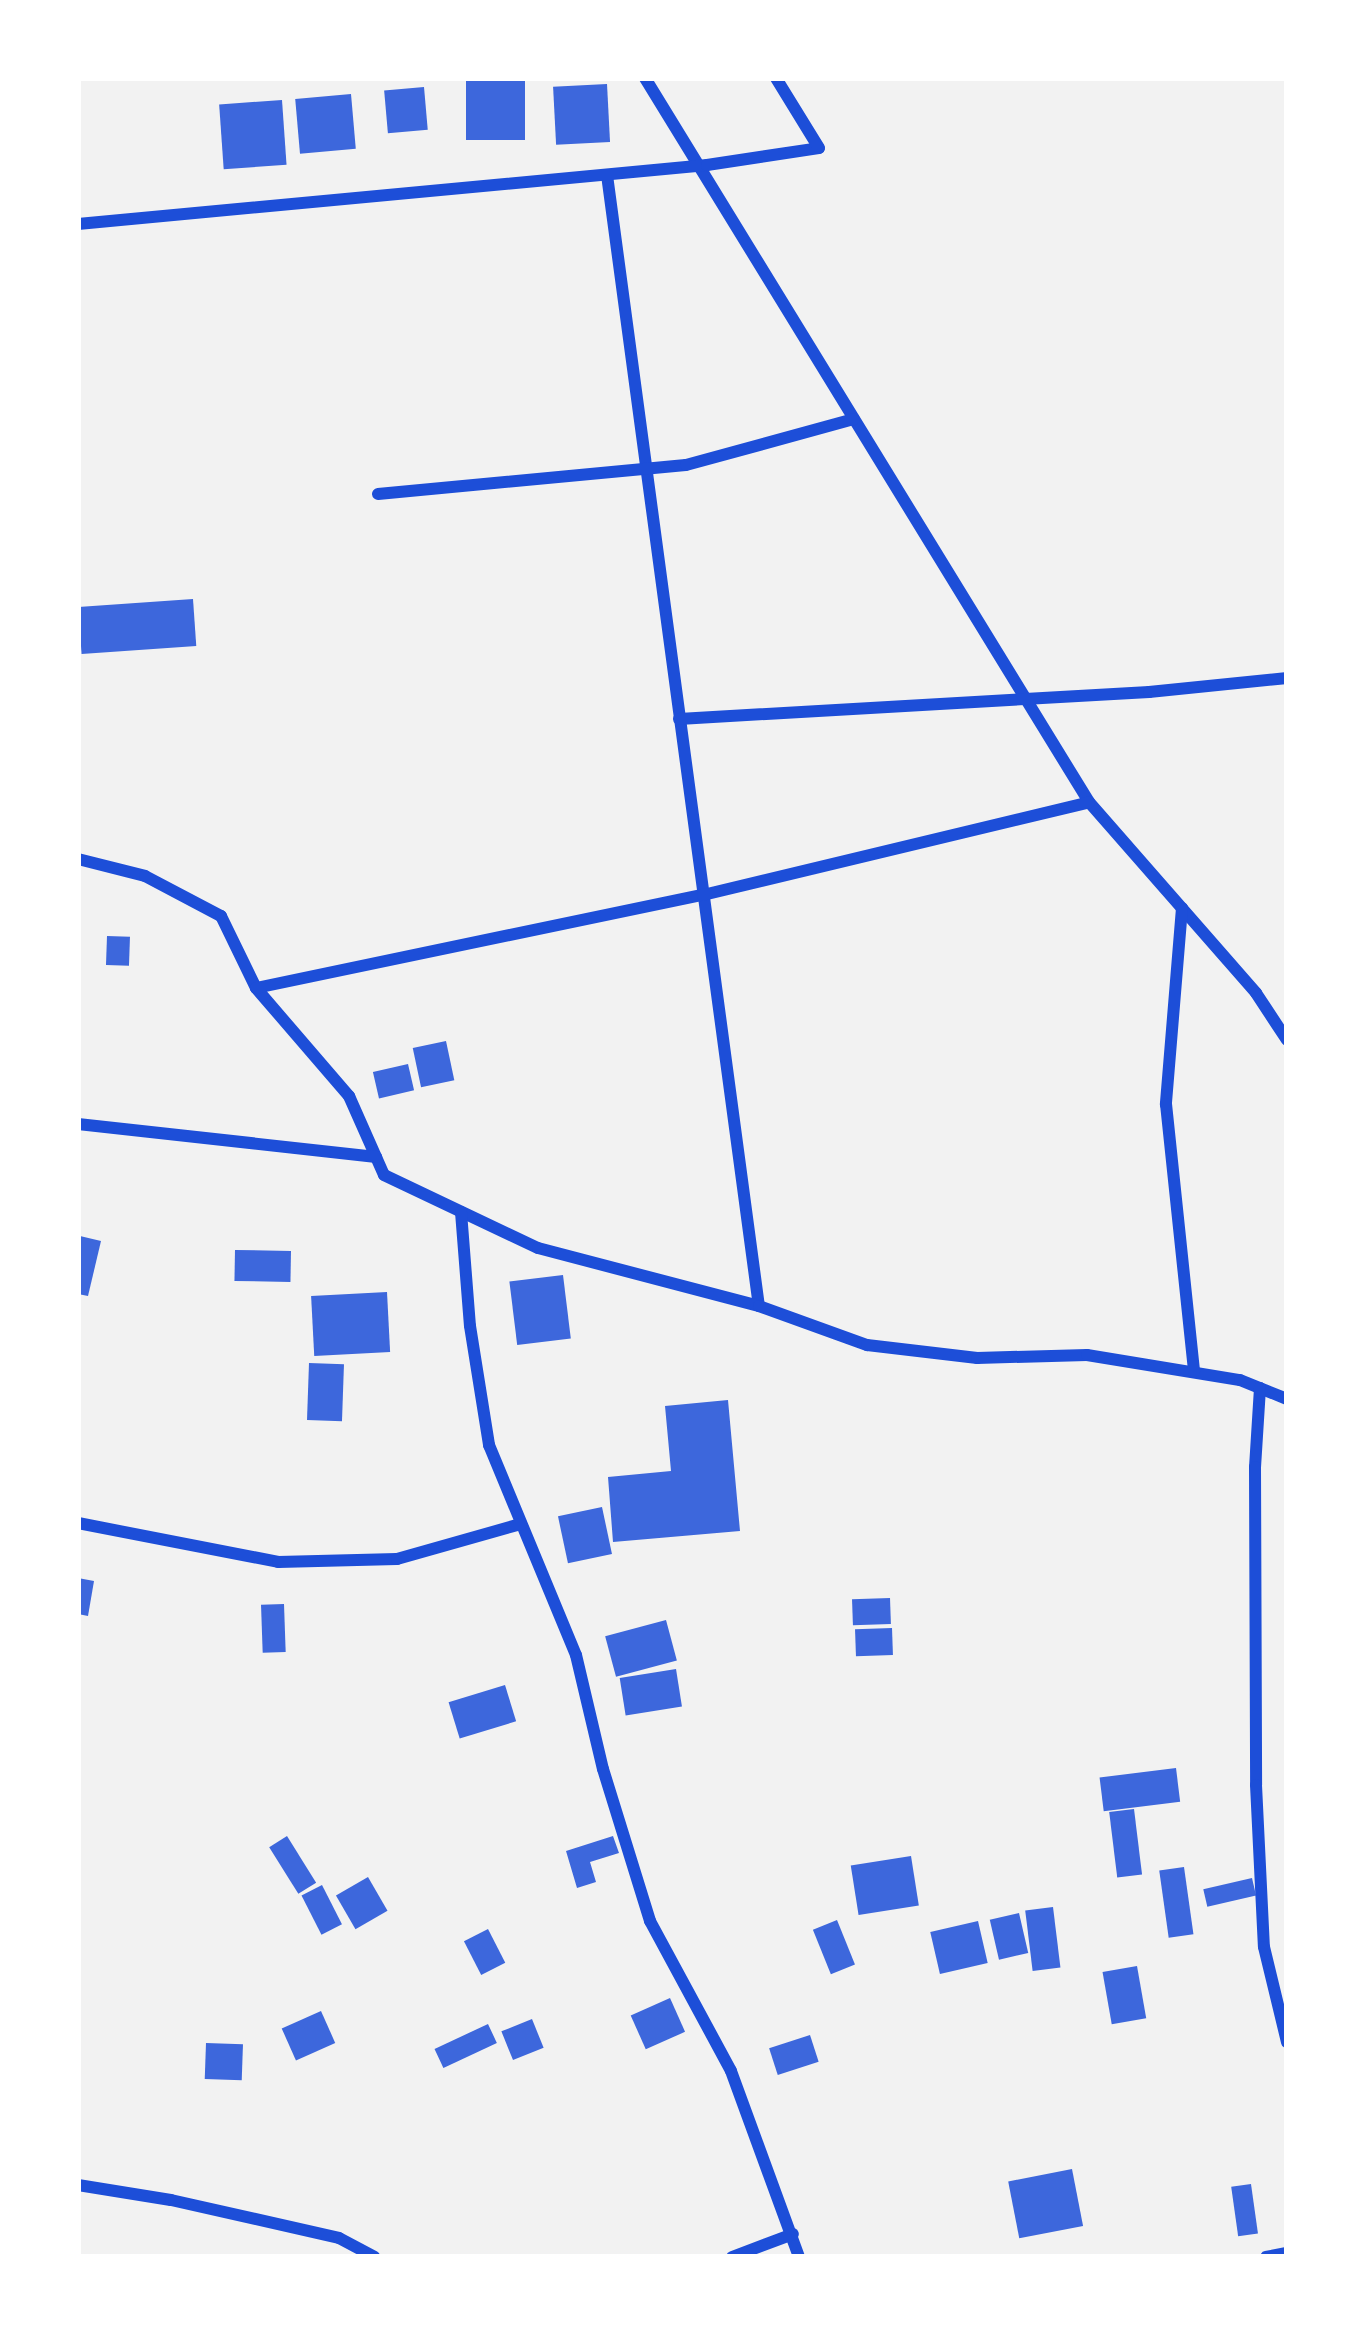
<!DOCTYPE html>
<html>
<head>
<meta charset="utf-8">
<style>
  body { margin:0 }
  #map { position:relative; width:1365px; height:2335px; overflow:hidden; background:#f2f2f2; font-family:"Asap Condensed",sans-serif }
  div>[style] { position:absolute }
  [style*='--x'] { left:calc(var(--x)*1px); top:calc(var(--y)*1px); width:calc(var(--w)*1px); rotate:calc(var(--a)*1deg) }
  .building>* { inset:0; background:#3d67dc; transform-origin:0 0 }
  .minor>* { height:12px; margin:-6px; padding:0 6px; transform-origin:6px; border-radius:6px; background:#1d4ed8 }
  span { translate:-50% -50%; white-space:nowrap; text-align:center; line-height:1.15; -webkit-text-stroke:9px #fff; paint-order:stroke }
  .frame { position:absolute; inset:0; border:81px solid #fff; pointer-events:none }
</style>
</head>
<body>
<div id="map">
  <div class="building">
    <div style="left:466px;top:78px;width:59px;height:62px"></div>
    <div style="left:607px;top:84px;width:58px;height:54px;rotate:87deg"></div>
    <div style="left:424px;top:87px;width:43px;height:40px;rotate:85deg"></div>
    <div style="left:351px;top:94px;width:55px;height:56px;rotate:85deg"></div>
    <div style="left:282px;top:100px;width:65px;height:63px;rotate:86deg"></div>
    <div style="left:193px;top:599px;width:47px;height:115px;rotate:86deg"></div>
    <div style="left:107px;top:936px;width:23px;height:29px;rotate:2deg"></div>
    <div style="left:446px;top:1041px;width:40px;height:34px;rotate:78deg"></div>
    <div style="left:408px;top:1064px;width:27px;height:36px;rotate:77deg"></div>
    <div style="clip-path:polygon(80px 1236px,101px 1241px,88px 1296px,78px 1294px)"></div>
    <div style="left:235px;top:1250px;width:56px;height:31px;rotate:1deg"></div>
    <div style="left:563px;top:1275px;width:64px;height:54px;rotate:83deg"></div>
    <div style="left:387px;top:1292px;width:60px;height:76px;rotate:87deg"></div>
    <div style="left:309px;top:1363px;width:35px;height:57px;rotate:2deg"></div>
    <div style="clip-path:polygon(728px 1400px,740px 1531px,613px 1542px,608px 1477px,671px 1471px,665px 1406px)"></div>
    <div style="left:602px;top:1507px;width:48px;height:45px;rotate:78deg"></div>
    <div style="clip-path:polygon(78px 1578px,94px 1581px,88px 1616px,78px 1614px)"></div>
    <div style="left:890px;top:1598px;width:26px;height:38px;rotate:88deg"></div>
    <div style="left:284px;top:1604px;width:48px;height:23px;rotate:88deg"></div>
    <div style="left:666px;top:1620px;width:42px;height:63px;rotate:75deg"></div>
    <div style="left:892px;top:1628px;width:27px;height:37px;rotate:88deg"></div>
    <div style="left:676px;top:1669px;width:38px;height:57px;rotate:81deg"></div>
    <div style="left:505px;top:1685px;width:38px;height:59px;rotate:73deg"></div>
    <div style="left:1176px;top:1768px;width:34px;height:77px;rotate:83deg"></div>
    <div style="left:1134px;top:1809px;width:66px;height:25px;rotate:83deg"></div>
    <div style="left:287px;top:1836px;width:55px;height:21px;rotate:58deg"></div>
    <div style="clip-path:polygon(613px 1836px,619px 1853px,590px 1862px,596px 1882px,577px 1888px,566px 1851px)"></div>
    <div style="left:911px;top:1856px;width:50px;height:61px;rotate:81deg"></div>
    <div style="left:1184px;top:1867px;width:68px;height:25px;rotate:82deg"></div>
    <div style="left:368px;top:1877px;width:39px;height:37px;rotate:60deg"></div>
    <div style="left:1252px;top:1878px;width:18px;height:50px;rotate:77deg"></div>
    <div style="left:322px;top:1885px;width:44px;height:23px;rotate:63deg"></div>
    <div style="left:1053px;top:1907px;width:61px;height:28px;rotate:83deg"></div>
    <div style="left:1019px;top:1913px;width:41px;height:30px;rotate:77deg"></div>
    <div style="left:837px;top:1920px;width:48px;height:26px;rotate:68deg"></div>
    <div style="left:978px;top:1921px;width:43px;height:49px;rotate:77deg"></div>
    <div style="left:488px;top:1929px;width:38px;height:27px;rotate:63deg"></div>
    <div style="left:1137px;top:1966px;width:53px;height:35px;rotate:80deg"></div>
    <div style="left:670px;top:1998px;width:37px;height:43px;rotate:66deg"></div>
    <div style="left:321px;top:2011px;width:35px;height:43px;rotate:66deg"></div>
    <div style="left:532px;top:2019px;width:31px;height:33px;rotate:68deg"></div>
    <div style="left:488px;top:2024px;width:21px;height:59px;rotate:65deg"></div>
    <div style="left:810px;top:2035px;width:28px;height:43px;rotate:72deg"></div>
    <div style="left:206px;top:2043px;width:37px;height:36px;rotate:2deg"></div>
    <div style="left:1072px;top:2169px;width:58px;height:65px;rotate:79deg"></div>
    <div style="left:1251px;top:2184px;width:50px;height:20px;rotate:82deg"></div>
  </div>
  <div class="minor">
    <div style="--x:645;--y:78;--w:849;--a:58.48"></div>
    <div style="--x:1089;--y:802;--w:254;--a:48.8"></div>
    <div style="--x:1256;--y:993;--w:56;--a:56.6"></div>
    <div style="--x:607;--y:175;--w:1141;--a:82.35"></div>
    <div style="--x:78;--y:224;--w:632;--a:-5.36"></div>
    <div style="--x:707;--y:165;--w:113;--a:-8.6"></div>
    <div style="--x:819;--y:148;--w:82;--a:-121.6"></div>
    <div style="--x:378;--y:494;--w:309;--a:-5.4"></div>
    <div style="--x:686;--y:465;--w:174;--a:-15.3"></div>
    <div style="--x:679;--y:719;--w:471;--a:-3.3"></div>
    <div style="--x:1149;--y:692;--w:139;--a:-5.8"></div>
    <div style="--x:78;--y:859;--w:69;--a:14.2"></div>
    <div style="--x:145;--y:876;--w:86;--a:27.8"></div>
    <div style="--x:221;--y:916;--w:80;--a:64.1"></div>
    <div style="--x:256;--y:988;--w:143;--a:49.3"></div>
    <div style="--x:349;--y:1096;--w:86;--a:66.1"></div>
    <div style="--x:384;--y:1175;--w:170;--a:25.4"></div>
    <div style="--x:538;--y:1248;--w:228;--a:14.7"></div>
    <div style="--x:759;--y:1306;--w:115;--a:19.9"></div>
    <div style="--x:867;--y:1345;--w:111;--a:6.7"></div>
    <div style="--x:977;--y:1358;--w:110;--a:-1.6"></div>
    <div style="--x:1087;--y:1355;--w:155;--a:9.3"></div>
    <div style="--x:1240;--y:1380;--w:51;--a:22"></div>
    <div style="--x:1182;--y:908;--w:197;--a:94.7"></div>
    <div style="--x:1166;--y:1104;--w:269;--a:84"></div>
    <div style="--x:256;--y:988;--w:457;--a:-11.8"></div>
    <div style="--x:703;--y:895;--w:397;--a:-13.5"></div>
    <div style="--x:78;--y:1124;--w:300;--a:6.3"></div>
    <div style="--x:461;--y:1212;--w:114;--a:85.5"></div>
    <div style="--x:470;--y:1326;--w:121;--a:80.9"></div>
    <div style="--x:489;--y:1445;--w:227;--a:67.5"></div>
    <div style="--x:576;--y:1655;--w:117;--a:76.7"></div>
    <div style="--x:603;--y:1769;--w:159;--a:72.8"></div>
    <div style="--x:650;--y:1921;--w:170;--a:61.6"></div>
    <div style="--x:731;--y:2071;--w:198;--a:69.9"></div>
    <div style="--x:1260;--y:1388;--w:79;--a:93.6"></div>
    <div style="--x:1255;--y:1467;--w:318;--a:89.8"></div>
    <div style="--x:1256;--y:1785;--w:162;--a:87.2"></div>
    <div style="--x:1264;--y:1947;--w:98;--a:76.4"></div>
    <div style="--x:78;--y:1523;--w:204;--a:11"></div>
    <div style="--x:278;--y:1562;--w:119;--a:-1.4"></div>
    <div style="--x:397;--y:1559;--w:129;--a:-15.8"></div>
    <div style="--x:78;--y:2185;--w:94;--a:9.2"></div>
    <div style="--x:171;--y:2200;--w:172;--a:12.7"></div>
    <div style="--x:339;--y:2238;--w:40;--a:28"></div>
    <div style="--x:732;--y:2257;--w:65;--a:-20.7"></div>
    <div style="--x:1266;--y:2257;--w:21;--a:-11"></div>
  </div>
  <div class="frame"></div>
</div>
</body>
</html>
